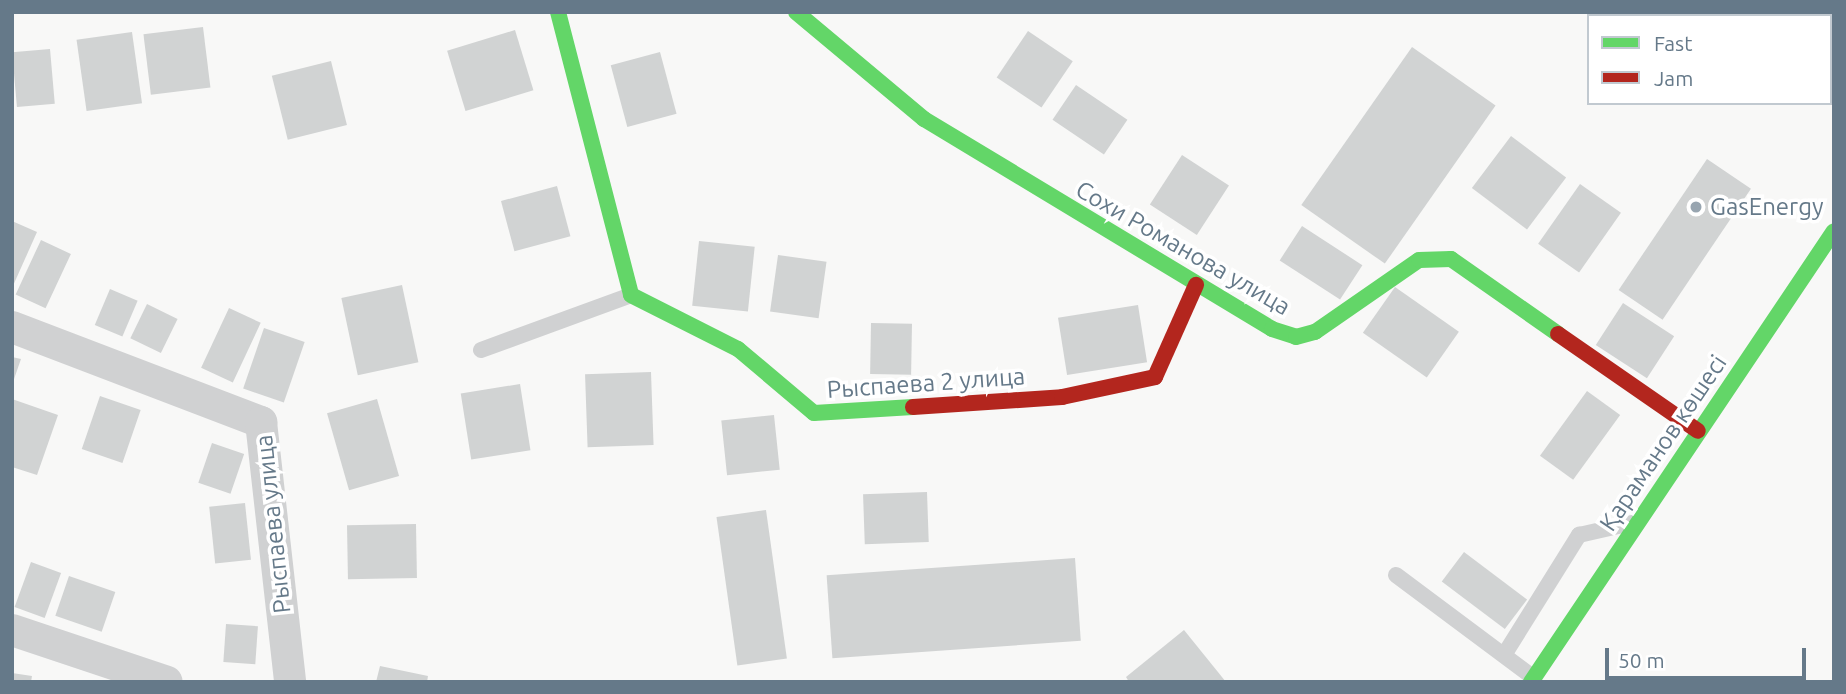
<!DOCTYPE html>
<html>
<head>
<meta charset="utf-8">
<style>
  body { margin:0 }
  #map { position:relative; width:1846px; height:694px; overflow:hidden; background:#f8f8f7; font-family:Ubuntu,sans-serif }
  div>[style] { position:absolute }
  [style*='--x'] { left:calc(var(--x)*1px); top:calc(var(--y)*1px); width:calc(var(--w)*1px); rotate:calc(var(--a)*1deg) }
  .building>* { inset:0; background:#d1d3d3; transform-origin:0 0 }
  .lane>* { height:16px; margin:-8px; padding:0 8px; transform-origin:8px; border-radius:8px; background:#d0d1d2 }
  .street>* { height:32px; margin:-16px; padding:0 16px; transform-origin:16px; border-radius:16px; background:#d0d1d2 }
  .fast>* { height:16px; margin:-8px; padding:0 8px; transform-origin:8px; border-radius:8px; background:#63d668 }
  .jam>* { height:16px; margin:-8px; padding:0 8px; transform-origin:8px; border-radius:8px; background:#b3261e }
  .dots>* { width:19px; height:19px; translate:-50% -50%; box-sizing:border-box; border:4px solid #fff; border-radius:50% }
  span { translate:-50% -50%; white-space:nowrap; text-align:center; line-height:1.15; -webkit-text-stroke:7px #fff; paint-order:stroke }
  .poi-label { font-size:24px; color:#657989 }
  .left { translate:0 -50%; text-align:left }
  .street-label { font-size:24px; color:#657989 }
  .frame { position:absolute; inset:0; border:14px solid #657989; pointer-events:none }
  .legend { position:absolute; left:1587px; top:14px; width:245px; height:91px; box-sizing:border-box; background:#fff; border:2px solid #c1c9d0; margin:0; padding:9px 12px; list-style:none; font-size:21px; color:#657989 }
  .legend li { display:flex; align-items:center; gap:14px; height:35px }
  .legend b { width:35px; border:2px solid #c1c9d0 }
  .scale { position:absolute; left:1605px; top:648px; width:201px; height:32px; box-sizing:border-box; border:4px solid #657989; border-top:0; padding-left:9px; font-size:21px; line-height:24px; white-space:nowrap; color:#657989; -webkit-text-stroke:5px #fff; paint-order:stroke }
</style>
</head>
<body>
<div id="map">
  <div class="building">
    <div style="left:203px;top:27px;width:61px;height:60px;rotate:83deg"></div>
    <div style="left:515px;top:30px;width:63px;height:71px;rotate:73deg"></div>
    <div style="left:1028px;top:31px;width:54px;height:56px;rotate:34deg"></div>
    <div style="left:132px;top:32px;width:72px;height:56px;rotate:82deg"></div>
    <div style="left:1412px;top:47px;width:102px;height:193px;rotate:35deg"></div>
    <div style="left:50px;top:49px;width:55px;height:38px;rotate:85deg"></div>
    <div style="left:660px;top:52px;width:64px;height:51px;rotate:75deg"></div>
    <div style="left:331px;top:61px;width:66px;height:61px;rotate:76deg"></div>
    <div style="left:1076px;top:85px;width:62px;height:42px;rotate:34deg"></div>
    <div style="left:1511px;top:136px;width:69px;height:65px;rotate:37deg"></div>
    <div style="left:1182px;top:155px;width:56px;height:59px;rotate:33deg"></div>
    <div style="left:1707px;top:159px;width:53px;height:158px;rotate:34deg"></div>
    <div style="left:1580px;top:184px;width:50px;height:73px;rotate:35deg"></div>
    <div style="left:557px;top:186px;width:52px;height:58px;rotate:75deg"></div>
    <div style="clip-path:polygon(12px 221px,37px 232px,12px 288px)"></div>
    <div style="left:1302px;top:226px;width:72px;height:41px;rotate:33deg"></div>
    <div style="left:41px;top:240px;width:33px;height:60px;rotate:25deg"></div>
    <div style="left:699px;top:241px;width:56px;height:65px;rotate:6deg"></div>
    <div style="left:778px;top:255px;width:49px;height:57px;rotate:8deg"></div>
    <div style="left:402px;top:285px;width:79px;height:62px;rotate:78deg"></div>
    <div style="left:1395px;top:287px;width:78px;height:56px;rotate:35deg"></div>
    <div style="left:110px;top:289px;width:30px;height:39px;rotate:23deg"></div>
    <div style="left:1623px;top:303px;width:61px;height:50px;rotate:33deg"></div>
    <div style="left:147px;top:304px;width:34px;height:38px;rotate:26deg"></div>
    <div style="left:1138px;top:305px;width:58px;height:81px;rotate:81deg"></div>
    <div style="left:229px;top:308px;width:35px;height:66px;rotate:25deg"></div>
    <div style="left:871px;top:323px;width:41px;height:51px;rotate:1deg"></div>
    <div style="left:264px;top:328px;width:43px;height:64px;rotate:19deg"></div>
    <div style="clip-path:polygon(12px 357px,21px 359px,13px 382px,12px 382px)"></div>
    <div style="left:651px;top:372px;width:73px;height:66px;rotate:88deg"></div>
    <div style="left:520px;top:384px;width:67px;height:60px;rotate:81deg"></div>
    <div style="left:1587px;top:391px;width:41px;height:80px;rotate:36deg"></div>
    <div style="left:100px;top:396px;width:43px;height:56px;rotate:19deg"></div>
    <div style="clip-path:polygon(12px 399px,58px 415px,37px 475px,12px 467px)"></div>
    <div style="left:377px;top:399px;width:80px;height:52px;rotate:74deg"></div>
    <div style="left:774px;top:415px;width:55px;height:53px;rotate:84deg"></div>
    <div style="left:212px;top:443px;width:34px;height:42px;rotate:19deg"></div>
    <div style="left:927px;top:492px;width:50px;height:64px;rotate:88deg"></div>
    <div style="left:245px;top:503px;width:57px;height:36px;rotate:84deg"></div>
    <div style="left:766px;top:510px;width:150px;height:50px;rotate:82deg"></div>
    <div style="left:416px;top:524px;width:54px;height:69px;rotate:89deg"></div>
    <div style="left:1464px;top:552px;width:79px;height:37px;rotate:37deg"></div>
    <div style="left:1075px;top:558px;width:83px;height:249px;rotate:86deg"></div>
    <div style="left:31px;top:562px;width:32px;height:48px;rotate:20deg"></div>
    <div style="left:69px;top:576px;width:49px;height:42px;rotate:19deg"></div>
    <div style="left:226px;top:624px;width:32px;height:38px;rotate:4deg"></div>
    <div style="clip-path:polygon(1184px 630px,1226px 682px,1129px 682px,1126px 677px)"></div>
    <div style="clip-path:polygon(380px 666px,428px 676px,427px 682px,376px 682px)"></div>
    <div style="clip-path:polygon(12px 673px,32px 676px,31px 682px,12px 682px)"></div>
  </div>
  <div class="lane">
    <div style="--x:481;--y:350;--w:160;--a:-20.1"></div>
    <div style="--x:1396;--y:575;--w:172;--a:36.7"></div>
    <div style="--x:1504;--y:655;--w:142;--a:-58"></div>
    <div style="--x:1579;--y:535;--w:54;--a:-12.8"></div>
  </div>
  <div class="street">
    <div style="--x:12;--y:327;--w:267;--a:20.9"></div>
    <div style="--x:261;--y:422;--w:262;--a:83.6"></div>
    <div style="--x:12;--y:630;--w:163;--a:18.5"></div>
  </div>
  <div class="fast">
    <div style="--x:558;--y:12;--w:292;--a:75.5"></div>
    <div style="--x:631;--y:295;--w:120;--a:26.8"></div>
    <div style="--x:738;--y:349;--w:99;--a:40.1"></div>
    <div style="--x:814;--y:413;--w:99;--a:-3.5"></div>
    <div style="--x:796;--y:12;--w:167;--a:39.9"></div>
    <div style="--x:924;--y:119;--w:406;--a:31.1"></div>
    <div style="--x:1272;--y:329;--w:25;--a:18"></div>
    <div style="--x:1296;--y:337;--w:20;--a:-15"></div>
    <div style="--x:1315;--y:332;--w:126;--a:-34.7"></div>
    <div style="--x:1419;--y:260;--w:32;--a:-2"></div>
    <div style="--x:1451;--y:259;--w:131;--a:35"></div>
    <div style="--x:1531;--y:682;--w:543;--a:-56.11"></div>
  </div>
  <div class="jam">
    <div style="--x:1558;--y:334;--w:170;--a:34.7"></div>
    <div style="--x:913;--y:407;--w:149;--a:-3.8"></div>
    <div style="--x:1062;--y:397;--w:95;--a:-12.1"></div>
    <div style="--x:1155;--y:377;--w:101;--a:-66"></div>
  </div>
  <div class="dots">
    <div style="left:1696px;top:207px;background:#98a5b0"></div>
  </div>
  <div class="poi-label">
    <span class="left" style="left:1710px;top:207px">GasEnergy</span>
  </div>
  <div class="street-label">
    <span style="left:1183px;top:248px;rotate:30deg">Сохи Романова улица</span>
    <span style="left:926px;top:383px;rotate:-4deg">Рыспаева 2 улица</span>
    <span style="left:1663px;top:443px;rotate:-56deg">Қараманов көшесі</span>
    <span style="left:273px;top:524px;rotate:-96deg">Рыспаева улица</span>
  </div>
  <div class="frame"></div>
  <ul class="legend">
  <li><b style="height:9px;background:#63d668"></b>Fast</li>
  <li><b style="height:9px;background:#b3261e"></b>Jam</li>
  </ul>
  <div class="scale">50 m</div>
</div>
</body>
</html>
